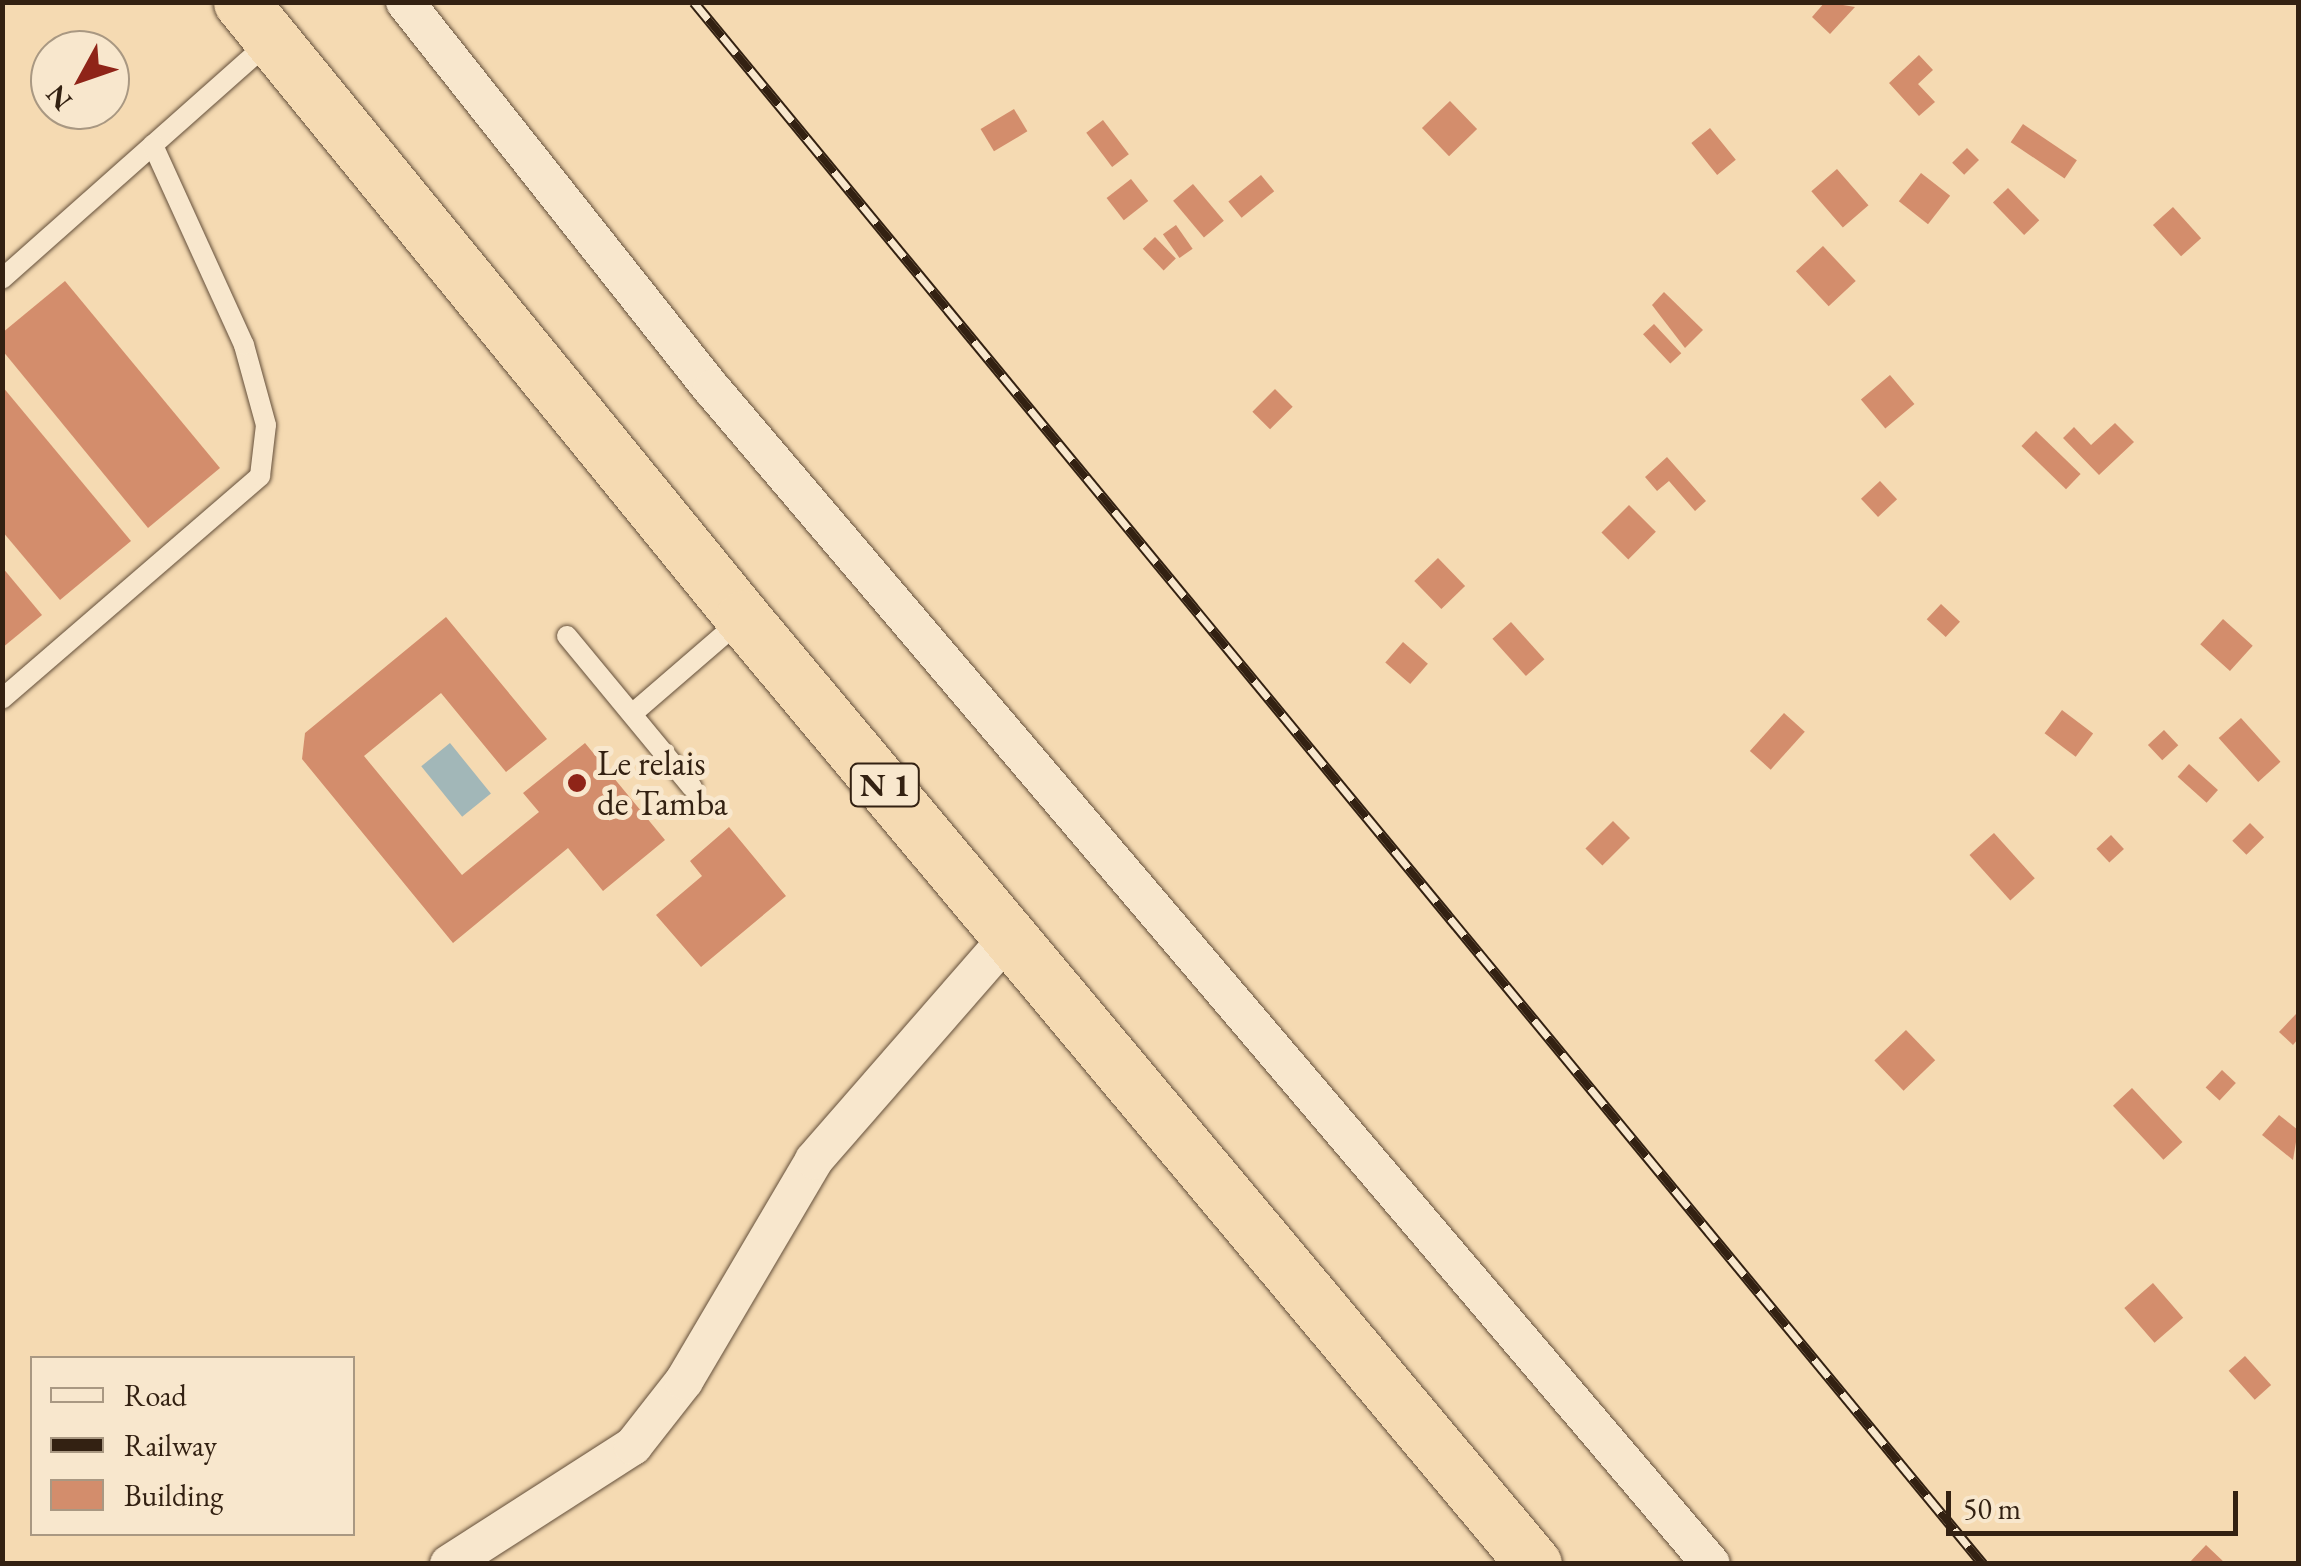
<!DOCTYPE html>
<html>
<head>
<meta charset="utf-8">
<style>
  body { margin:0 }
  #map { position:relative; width:2301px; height:1566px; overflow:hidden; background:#f5dab2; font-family:"EB Garamond",serif }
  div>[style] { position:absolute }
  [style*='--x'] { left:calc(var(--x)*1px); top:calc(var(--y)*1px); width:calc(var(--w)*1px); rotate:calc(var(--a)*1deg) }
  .water>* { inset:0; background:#a2b7b8; transform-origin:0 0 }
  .building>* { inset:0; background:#d38d6c; transform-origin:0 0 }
  .roads { filter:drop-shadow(0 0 2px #644f3a) drop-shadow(0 0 2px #644f3a) }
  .service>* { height:20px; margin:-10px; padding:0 10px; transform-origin:10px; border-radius:10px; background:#f8e7cd }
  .minor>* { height:38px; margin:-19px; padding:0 19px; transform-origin:19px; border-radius:19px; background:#f8e7cd }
  .trunk>* { height:55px; margin:-27.5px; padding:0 27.5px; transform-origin:27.5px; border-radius:27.5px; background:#f5dab2 }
  .rail>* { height:11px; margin-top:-5.5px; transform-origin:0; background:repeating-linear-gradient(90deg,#f8e7cd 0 22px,#332112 0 44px); box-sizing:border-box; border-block:2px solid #332112 }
  .dots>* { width:28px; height:28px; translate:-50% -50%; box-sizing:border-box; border:5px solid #f8e7cd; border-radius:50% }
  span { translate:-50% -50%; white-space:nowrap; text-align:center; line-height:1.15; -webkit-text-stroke:10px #f8e7cd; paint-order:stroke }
  .shield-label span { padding:2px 8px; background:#f8e7cd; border:2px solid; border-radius:8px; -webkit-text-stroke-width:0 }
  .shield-label { font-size:32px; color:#332112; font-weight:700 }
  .poi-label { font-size:35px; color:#332112 }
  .left { translate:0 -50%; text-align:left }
  .frame { position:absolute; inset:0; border:5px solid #332112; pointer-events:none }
  .legend { position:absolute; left:30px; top:1356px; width:325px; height:180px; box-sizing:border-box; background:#f8e7cd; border:2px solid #a99882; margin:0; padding:12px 18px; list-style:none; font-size:30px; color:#332112 }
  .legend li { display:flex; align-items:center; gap:20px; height:50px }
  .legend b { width:50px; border:2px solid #a99882 }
  .north { position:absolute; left:30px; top:30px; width:100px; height:100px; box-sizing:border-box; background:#f8e7cd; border:2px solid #a99882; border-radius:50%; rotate:230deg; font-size:28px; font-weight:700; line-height:40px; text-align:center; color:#332112 }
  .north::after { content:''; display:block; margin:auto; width:35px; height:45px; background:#8f2418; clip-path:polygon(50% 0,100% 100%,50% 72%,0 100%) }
  .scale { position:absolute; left:1946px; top:1491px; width:292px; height:45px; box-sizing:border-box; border:5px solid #332112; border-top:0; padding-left:12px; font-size:30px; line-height:35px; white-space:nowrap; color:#332112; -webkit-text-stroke:8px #f8e7cd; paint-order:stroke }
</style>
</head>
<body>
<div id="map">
  <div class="water">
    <div style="left:450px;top:743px;width:65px;height:37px;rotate:51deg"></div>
  </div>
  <div class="building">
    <div style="clip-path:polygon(1825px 2px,1855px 7px,1830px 34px,1812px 17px)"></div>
    <div style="clip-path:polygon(1919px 55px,1933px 70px,1918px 84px,1935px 102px,1919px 116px,1889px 83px)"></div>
    <div style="left:1450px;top:101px;width:39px;height:39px;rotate:46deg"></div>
    <div style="left:1014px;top:109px;width:26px;height:39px;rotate:59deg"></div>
    <div style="left:1103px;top:120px;width:43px;height:21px;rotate:53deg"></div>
    <div style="left:2023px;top:124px;width:65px;height:22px;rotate:34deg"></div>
    <div style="left:1710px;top:128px;width:41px;height:24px;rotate:51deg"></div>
    <div style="left:1967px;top:148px;width:17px;height:21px;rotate:45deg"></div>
    <div style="left:1837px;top:169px;width:48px;height:34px;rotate:49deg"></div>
    <div style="left:1921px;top:173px;width:37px;height:36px;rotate:38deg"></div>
    <div style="left:1261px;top:175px;width:21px;height:42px;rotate:51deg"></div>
    <div style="left:1131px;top:179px;width:28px;height:31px;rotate:52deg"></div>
    <div style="left:1193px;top:184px;width:48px;height:26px;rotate:50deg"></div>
    <div style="left:2008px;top:188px;width:45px;height:21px;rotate:46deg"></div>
    <div style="left:2173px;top:207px;width:42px;height:27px;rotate:48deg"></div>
    <div style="left:1176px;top:225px;width:29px;height:16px;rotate:55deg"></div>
    <div style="left:1155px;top:237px;width:30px;height:17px;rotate:46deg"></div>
    <div style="left:1823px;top:246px;width:48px;height:37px;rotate:47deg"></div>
    <div style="clip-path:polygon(65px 281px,220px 468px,148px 528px,2px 350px,2px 333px)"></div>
    <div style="clip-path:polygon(1664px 292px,1703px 330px,1685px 348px,1652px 305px)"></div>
    <div style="left:1654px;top:324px;width:40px;height:15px;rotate:47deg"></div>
    <div style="left:1890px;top:375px;width:38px;height:38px;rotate:50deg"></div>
    <div style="clip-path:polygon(2px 386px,131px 541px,60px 600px,2px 531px)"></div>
    <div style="left:1275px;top:389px;width:25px;height:32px;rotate:45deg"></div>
    <div style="clip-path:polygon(2115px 423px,2134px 442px,2099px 475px,2063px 438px,2074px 427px,2091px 445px)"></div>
    <div style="left:2036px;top:431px;width:62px;height:21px;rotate:44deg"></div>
    <div style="clip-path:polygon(1667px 457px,1706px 501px,1695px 511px,1669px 481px,1657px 491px,1645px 477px)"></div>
    <div style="left:1880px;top:481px;width:25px;height:26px;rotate:47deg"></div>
    <div style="left:1629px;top:505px;width:38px;height:39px;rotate:45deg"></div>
    <div style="left:1438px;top:558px;width:39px;height:33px;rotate:46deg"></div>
    <div style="clip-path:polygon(2px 567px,42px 615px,2px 648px)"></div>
    <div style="left:1941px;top:604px;width:26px;height:21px;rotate:43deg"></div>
    <div style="clip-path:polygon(446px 617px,547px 739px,506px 772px,441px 693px,364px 756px,462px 875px,539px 812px,523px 793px,585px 743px,665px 840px,603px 891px,568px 848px,453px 943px,302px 759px,305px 733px)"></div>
    <div style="left:2223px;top:619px;width:40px;height:34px;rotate:42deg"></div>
    <div style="left:1511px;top:622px;width:50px;height:25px;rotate:48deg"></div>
    <div style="left:1403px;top:642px;width:33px;height:27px;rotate:41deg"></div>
    <div style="left:2062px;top:710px;width:39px;height:29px;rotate:37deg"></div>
    <div style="left:1784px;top:713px;width:28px;height:51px;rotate:42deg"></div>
    <div style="left:2241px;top:718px;width:59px;height:30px;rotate:48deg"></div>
    <div style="left:2164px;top:730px;width:21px;height:22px;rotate:47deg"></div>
    <div style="left:2189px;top:764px;width:39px;height:17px;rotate:42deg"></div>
    <div style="left:1613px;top:821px;width:24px;height:39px;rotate:45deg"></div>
    <div style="left:2250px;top:823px;width:20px;height:25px;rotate:45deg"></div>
    <div style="clip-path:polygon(729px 827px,786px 896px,701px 967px,656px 915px,702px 876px,690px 861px)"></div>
    <div style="left:1994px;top:833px;width:61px;height:33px;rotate:48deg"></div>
    <div style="left:2111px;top:835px;width:19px;height:20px;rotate:47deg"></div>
    <div style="clip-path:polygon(2296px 1014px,2298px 1039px,2293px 1045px,2279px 1032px)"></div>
    <div style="left:1906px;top:1030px;width:42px;height:44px;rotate:46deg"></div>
    <div style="left:2222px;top:1070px;width:19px;height:24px;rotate:43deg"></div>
    <div style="left:2132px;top:1088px;width:74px;height:26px;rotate:47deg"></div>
    <div style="clip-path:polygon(2279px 1115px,2298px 1130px,2293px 1160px,2262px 1135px)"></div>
    <div style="left:2153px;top:1283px;width:46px;height:38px;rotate:49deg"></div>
    <div style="left:2245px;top:1356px;width:39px;height:22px;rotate:48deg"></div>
    <div style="clip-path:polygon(2206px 1545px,2226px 1564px,2188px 1564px)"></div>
  </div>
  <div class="roads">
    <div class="service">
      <div style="--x:2;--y:279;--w:358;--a:-41.6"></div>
      <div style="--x:567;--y:636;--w:196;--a:50.4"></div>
      <div style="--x:2;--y:699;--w:341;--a:-40.8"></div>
      <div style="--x:260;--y:476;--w:51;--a:-83.3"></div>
      <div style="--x:266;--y:425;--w:83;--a:-105.4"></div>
      <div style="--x:244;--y:345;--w:220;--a:-114.5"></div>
      <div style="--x:632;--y:714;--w:145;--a:-40.8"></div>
    </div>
    <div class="minor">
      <div style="--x:405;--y:2;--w:494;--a:51.6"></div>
      <div style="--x:712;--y:389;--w:1542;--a:49.63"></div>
      <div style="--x:449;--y:1564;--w:219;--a:-32.7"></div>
      <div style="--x:633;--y:1446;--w:83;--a:-51.9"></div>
      <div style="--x:684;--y:1381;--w:256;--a:-59.5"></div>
      <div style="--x:814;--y:1160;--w:300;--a:-48.9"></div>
    </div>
    <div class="trunk">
      <div style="--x:241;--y:2;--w:795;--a:50.82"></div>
      <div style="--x:743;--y:618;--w:1233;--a:50.1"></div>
    </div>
  </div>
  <div class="rail">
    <div style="--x:694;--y:2;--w:2025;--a:50.47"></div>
  </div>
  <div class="dots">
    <div style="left:577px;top:783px;background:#8f2418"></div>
  </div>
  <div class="shield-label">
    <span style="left:885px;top:785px">N 1</span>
  </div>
  <div class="poi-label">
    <span class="left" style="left:597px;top:783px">Le relais<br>de Tamba</span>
  </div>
  <div class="frame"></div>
  <ul class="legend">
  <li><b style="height:12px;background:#f8e7cd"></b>Road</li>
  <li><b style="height:12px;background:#332112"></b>Railway</li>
  <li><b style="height:28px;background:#d38d6c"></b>Building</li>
  </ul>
  <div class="north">N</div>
  <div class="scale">50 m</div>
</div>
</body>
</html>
